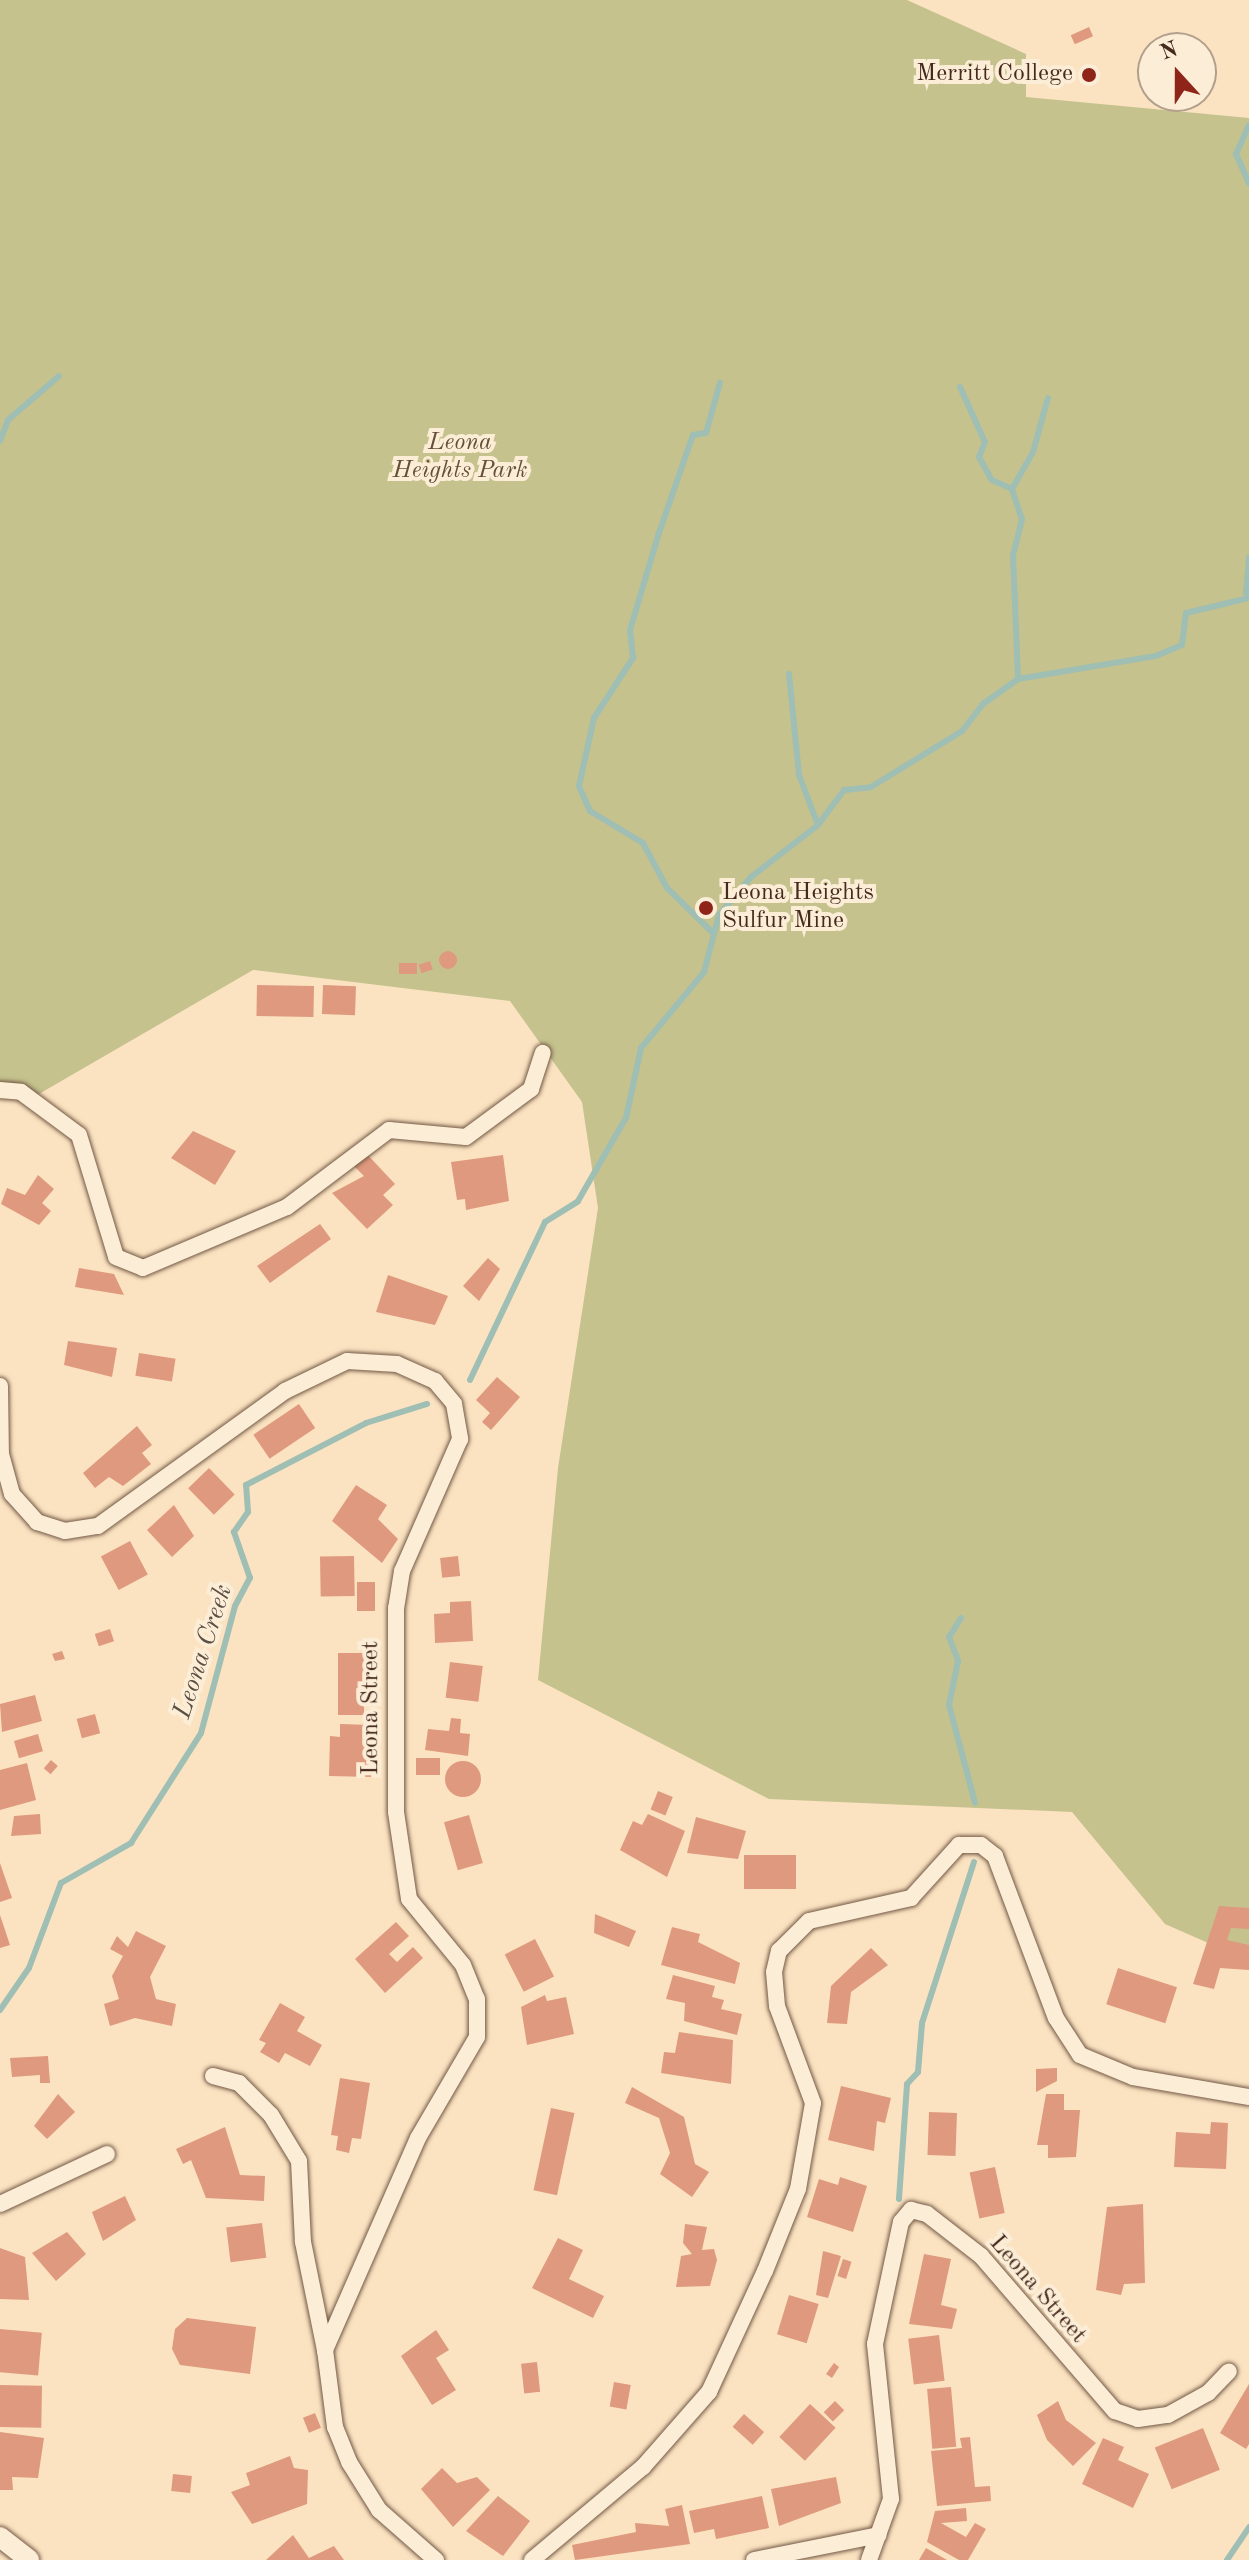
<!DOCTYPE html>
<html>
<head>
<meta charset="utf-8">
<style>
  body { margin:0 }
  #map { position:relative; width:1249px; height:2560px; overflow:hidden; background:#fbe3c1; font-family:"Old Standard TT",serif }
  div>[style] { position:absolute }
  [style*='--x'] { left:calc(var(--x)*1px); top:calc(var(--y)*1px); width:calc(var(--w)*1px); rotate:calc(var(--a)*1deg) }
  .green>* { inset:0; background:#c5c28e }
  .stream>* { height:6px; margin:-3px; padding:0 3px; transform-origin:3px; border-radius:3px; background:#9fbeb4 }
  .building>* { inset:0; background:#df997e; transform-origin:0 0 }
  .round { border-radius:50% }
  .roads { filter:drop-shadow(0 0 2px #725845) drop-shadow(0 0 2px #725845) }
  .minor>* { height:16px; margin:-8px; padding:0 8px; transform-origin:8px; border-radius:8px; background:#fcedd7 }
  .tertiary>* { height:20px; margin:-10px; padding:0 10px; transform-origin:10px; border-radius:10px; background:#fcedd7 }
  .dots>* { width:22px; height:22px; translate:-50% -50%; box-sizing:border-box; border:4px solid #fcedd7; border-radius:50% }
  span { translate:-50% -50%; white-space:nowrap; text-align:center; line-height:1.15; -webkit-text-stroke:8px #fcedd7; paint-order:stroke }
  .poi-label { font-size:24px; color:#44291c }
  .right { translate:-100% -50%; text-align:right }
  .left { translate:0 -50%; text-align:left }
  .park-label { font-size:24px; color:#644f38; font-style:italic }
  .street-label { font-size:24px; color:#44291c }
  .water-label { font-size:26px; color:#5b4e42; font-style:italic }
  .north { position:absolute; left:1137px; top:32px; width:80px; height:80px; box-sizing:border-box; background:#fcedd7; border:2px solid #b29f8c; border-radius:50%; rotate:339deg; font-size:22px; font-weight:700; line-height:32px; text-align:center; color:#44291c }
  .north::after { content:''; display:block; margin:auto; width:28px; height:36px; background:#8f2418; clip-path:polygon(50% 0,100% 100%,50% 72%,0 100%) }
</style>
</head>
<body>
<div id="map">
  <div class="green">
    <div style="clip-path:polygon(0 0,907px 0,1026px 54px,1026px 97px,1249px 118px,1249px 1961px,1165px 1924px,1072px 1812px,769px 1799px,538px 1680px,558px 1468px,598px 1208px,582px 1102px,510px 1001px,253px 970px,32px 1098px,0 1098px)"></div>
  </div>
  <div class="stream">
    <div style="--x:1249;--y:125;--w:32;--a:114"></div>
    <div style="--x:1236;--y:154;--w:32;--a:66"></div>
    <div style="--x:960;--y:387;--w:60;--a:65.6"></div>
    <div style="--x:985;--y:442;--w:16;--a:112"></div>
    <div style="--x:979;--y:457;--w:26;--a:61"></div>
    <div style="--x:992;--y:480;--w:22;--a:24"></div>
    <div style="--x:1012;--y:489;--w:32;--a:72"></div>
    <div style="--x:1022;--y:519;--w:36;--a:104"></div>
    <div style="--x:1013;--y:554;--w:125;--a:87.7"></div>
    <div style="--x:0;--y:441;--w:22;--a:-69"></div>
    <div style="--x:8;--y:420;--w:67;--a:-40.8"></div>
    <div style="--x:1012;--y:489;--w:43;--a:-60.4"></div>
    <div style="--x:1033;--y:452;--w:56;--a:-74.5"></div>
    <div style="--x:1246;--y:593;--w:36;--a:-85"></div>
    <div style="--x:789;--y:674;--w:101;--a:84.3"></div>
    <div style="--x:799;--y:775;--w:53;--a:69.2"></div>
    <div style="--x:712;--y:932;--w:63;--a:-135.6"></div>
    <div style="--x:667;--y:888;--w:51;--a:-118.1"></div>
    <div style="--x:643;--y:843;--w:62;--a:-148.9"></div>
    <div style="--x:590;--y:811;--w:27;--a:-114"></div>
    <div style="--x:579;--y:786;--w:70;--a:-77.6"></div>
    <div style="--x:594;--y:718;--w:72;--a:-57"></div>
    <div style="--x:633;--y:658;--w:28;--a:-96"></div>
    <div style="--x:630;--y:630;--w:101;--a:-73.4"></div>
    <div style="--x:659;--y:533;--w:104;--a:-70.9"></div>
    <div style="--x:693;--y:435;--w:13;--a:-9"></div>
    <div style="--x:706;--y:433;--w:52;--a:-74.4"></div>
    <div style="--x:470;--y:1380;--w:175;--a:-64.6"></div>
    <div style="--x:545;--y:1222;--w:39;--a:-32"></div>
    <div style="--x:578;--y:1201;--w:96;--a:-60"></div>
    <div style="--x:626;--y:1118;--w:72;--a:-77.9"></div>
    <div style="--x:641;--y:1048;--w:99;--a:-50.3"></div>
    <div style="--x:704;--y:972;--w:59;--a:-75.3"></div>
    <div style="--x:719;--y:915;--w:50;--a:-49.9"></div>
    <div style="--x:751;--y:877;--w:85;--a:-37.8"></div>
    <div style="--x:818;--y:825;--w:44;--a:-53.4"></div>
    <div style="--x:844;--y:790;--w:27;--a:-6"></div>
    <div style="--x:871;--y:787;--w:107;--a:-31.6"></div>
    <div style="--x:962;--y:731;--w:34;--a:-52"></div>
    <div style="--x:983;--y:704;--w:43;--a:-35.5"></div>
    <div style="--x:1018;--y:679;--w:140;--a:-9.5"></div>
    <div style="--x:1156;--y:656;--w:28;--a:-23"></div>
    <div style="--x:1182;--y:645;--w:32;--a:-83"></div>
    <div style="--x:1186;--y:613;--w:65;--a:-13.4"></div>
    <div style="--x:961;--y:1618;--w:22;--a:122"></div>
    <div style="--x:949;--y:1637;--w:26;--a:69"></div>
    <div style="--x:958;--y:1661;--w:45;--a:101.6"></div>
    <div style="--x:949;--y:1705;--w:101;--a:75.1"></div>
    <div style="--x:0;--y:2010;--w:51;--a:-55.4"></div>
    <div style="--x:29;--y:1968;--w:91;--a:-69.4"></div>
    <div style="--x:61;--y:1883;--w:81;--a:-29.7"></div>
    <div style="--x:131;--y:1843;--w:130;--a:-57.5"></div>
    <div style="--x:201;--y:1733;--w:131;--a:-75"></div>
    <div style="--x:235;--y:1606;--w:32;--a:-62"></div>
    <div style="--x:250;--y:1578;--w:49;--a:-109.2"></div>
    <div style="--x:234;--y:1532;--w:24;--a:-55"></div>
    <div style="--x:248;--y:1512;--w:27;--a:-94"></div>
    <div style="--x:246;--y:1485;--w:135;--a:-27.3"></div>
    <div style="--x:366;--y:1423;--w:64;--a:-17.3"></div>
    <div style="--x:899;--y:2199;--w:115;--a:-86"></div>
    <div style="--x:907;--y:2084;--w:16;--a:-47"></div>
    <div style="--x:918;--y:2072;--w:49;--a:-85.3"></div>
    <div style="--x:922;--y:2023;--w:169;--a:-72.1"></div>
    <div style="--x:1227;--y:2560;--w:40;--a:-56"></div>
  </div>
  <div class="building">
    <div style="left:1089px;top:27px;width:10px;height:20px;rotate:66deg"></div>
    <div class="round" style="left:439px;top:951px;width:18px;height:18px"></div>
    <div style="left:430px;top:961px;width:9px;height:12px;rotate:72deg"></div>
    <div style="left:399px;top:963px;width:18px;height:11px"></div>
    <div style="left:257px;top:985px;width:57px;height:31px;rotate:1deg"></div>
    <div style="left:323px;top:985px;width:33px;height:29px;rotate:2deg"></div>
    <div style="clip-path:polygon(193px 1131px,236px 1151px,215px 1185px,171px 1158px)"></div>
    <div style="clip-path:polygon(365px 1152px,395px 1184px,383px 1195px,393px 1205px,367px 1229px,332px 1193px,364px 1176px,352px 1164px)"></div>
    <div style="clip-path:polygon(503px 1155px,509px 1201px,466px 1210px,465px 1199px,457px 1200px,451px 1162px)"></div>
    <div style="clip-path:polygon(38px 1175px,54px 1189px,42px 1203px,51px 1211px,39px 1225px,1px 1204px,7px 1188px,25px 1195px)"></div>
    <div style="clip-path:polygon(320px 1224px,331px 1239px,270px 1283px,257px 1266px)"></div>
    <div style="clip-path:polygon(488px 1258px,500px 1269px,479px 1301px,463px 1286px)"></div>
    <div style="clip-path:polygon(79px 1268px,114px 1274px,124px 1295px,75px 1287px)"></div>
    <div style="clip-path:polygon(388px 1275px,448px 1296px,435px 1325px,376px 1312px)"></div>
    <div style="clip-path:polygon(68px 1341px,117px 1348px,112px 1377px,64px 1365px)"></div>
    <div style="left:139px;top:1353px;width:37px;height:23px;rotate:9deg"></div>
    <div style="clip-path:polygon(497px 1377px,520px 1397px,491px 1430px,482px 1422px,490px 1413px,476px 1400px)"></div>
    <div style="left:299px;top:1404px;width:29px;height:55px;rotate:56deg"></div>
    <div style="clip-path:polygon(137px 1426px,152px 1445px,142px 1453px,151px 1464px,123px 1486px,109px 1477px,95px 1488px,83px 1473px)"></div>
    <div style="left:209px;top:1468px;width:37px;height:29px;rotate:46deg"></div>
    <div style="clip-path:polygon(356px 1485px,387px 1505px,378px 1519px,398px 1539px,382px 1563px,332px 1521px)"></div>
    <div style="clip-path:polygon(174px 1505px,194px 1536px,172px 1557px,147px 1530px)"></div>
    <div style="left:130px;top:1541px;width:38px;height:33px;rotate:62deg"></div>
    <div style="left:354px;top:1556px;width:40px;height:34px;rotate:89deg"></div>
    <div style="left:458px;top:1556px;width:20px;height:18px;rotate:84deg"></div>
    <div style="left:375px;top:1582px;width:29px;height:18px;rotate:90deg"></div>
    <div style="clip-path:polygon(471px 1601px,473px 1641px,435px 1643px,434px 1614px,450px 1613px,450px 1602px)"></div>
    <div style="left:110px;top:1629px;width:13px;height:16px;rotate:72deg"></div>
    <div style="clip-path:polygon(62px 1651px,65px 1659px,55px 1661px,52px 1654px)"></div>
    <div style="left:338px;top:1653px;width:26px;height:62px"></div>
    <div style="left:450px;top:1662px;width:33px;height:36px;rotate:7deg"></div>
    <div style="clip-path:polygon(35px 1695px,42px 1721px,2px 1732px,0 1704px)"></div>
    <div style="left:95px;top:1714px;width:20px;height:19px;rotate:75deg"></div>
    <div style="clip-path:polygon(451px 1718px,461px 1719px,460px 1733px,470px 1734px,468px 1756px,425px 1750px,428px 1729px,449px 1731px)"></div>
    <div style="clip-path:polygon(340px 1724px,372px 1725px,371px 1777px,329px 1776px,330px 1736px,340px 1737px)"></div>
    <div style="left:38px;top:1734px;width:18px;height:25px;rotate:74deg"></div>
    <div style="left:416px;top:1758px;width:24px;height:17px"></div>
    <div style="left:51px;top:1760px;width:9px;height:11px;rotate:41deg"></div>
    <div class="round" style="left:445px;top:1761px;width:36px;height:36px"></div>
    <div style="clip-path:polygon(27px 1763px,36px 1800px,0 1810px,0 1770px)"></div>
    <div style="left:658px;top:1791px;width:16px;height:20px;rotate:22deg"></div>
    <div style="clip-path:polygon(40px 1814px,41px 1834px,11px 1836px,14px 1816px)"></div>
    <div style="clip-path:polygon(648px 1814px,685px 1831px,667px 1877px,620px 1850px,633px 1821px,642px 1825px)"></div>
    <div style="left:469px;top:1815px;width:50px;height:26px;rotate:74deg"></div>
    <div style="clip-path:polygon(696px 1817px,746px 1831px,738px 1859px,687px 1853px)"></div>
    <div style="left:744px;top:1855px;width:52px;height:34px"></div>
    <div style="clip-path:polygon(0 1863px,12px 1898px,0 1902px)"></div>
    <div style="clip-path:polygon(1219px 1906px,1249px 1908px,1249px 1929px,1231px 1928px,1227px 1940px,1249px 1945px,1249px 1970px,1220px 1968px,1214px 1989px,1193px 1984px)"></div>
    <div style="clip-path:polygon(595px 1914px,636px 1931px,629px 1947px,594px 1933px)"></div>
    <div style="clip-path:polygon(0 1915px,10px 1945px,0 1948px)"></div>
    <div style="clip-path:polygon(396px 1922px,409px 1936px,389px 1954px,397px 1962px,413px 1947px,423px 1958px,385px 1993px,355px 1959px)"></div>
    <div style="clip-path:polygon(672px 1927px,700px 1934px,698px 1942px,740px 1963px,735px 1984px,661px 1965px)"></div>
    <div style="clip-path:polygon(136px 1931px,166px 1946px,150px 1977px,156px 1999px,176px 2004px,172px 2026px,135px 2018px,110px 2026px,104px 2004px,119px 1999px,112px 1976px,123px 1956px,110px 1949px,117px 1936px,128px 1947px)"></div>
    <div style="left:535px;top:1939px;width:42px;height:34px;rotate:63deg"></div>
    <div style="clip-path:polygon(871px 1948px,888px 1965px,851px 1992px,847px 2024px,827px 2023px,831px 1986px)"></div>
    <div style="left:1118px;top:1968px;width:62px;height:38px;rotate:18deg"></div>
    <div style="clip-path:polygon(673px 1975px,715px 1986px,712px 1997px,724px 2000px,721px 2009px,742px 2014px,737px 2035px,684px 2021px,685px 2003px,666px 1999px)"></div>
    <div style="clip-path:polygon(545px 1995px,547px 2001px,566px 1997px,574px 2034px,527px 2045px,521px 2007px)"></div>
    <div style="clip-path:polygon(280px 2003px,305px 2017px,297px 2031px,322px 2045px,310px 2066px,285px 2053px,279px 2063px,260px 2052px,266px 2043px,259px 2040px)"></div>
    <div style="clip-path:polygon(679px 2032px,733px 2040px,731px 2084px,661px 2073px,664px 2052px,675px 2053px)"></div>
    <div style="clip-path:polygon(48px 2056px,50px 2083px,40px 2083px,40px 2075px,12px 2077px,10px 2058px)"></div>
    <div style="clip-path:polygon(1057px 2068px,1057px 2081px,1036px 2092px,1036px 2069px)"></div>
    <div style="clip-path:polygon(340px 2078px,370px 2083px,361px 2139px,352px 2138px,349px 2153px,336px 2150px,338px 2136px,331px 2135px)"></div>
    <div style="clip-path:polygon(841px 2086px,891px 2098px,885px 2123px,877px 2121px,874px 2151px,828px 2140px)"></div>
    <div style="clip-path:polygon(632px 2087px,684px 2117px,695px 2164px,709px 2172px,692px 2197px,660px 2174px,670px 2153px,659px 2118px,625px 2103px)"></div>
    <div style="clip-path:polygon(58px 2094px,75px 2112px,47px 2139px,34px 2126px)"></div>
    <div style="clip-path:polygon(1046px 2094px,1064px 2094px,1064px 2110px,1080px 2110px,1076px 2157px,1048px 2158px,1048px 2145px,1037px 2145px)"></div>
    <div style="left:551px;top:2108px;width:24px;height:84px;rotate:12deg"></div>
    <div style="left:929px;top:2112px;width:28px;height:43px;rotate:2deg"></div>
    <div style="clip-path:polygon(1211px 2122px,1228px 2123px,1226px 2169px,1174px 2167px,1176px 2132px,1210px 2134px)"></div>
    <div style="clip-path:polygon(225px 2127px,240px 2175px,265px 2176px,264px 2201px,206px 2198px,191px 2160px,183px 2164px,176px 2149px)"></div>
    <div style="left:995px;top:2167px;width:47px;height:26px;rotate:78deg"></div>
    <div style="clip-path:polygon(840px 2177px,867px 2186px,853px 2232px,807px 2217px,819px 2179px,838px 2185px)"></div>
    <div style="clip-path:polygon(125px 2196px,136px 2220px,103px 2241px,92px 2212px)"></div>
    <div style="clip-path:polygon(1143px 2204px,1145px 2283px,1124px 2284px,1121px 2295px,1096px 2290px,1107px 2207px)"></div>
    <div style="left:262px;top:2223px;width:35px;height:36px;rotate:83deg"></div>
    <div style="clip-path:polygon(685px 2224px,707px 2227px,702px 2250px,714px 2249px,717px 2260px,710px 2286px,676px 2287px,681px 2256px,692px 2254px,683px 2243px)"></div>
    <div style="clip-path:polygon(67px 2232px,86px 2254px,56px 2281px,32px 2253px)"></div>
    <div style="clip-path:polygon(558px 2238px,583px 2250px,569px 2279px,604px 2296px,593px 2318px,532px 2288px)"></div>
    <div style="clip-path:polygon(0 2248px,25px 2257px,29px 2300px,0 2299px)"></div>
    <div style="clip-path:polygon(823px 2251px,841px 2256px,828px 2298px,816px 2295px)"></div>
    <div style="clip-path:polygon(924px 2254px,951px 2259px,941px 2305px,957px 2309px,952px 2329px,909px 2324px)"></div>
    <div style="left:843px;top:2259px;width:9px;height:18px;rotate:18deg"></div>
    <div style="left:789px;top:2295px;width:31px;height:41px;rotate:17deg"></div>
    <div style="clip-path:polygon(187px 2318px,256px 2327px,250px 2374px,180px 2365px,172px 2349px,175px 2329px)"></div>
    <div style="left:0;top:2329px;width:42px;height:43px;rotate:5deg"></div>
    <div style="clip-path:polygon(436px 2330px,449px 2350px,436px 2358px,456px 2390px,432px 2405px,401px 2356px)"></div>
    <div style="left:939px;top:2335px;width:46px;height:31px;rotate:83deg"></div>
    <div style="left:537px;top:2362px;width:30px;height:16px;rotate:84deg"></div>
    <div style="clip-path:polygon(834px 2363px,839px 2367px,832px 2378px,826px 2374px)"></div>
    <div style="left:614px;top:2382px;width:17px;height:25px;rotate:10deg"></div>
    <div style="clip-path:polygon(1249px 2384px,1249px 2444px,1246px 2449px,1220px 2433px)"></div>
    <div style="left:0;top:2385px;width:42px;height:42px;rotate:1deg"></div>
    <div style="left:951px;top:2387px;width:60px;height:24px;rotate:85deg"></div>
    <div style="left:835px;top:2401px;width:13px;height:16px;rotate:45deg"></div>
    <div style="clip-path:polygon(1058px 2401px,1066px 2420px,1096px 2443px,1073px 2466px,1047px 2440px,1037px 2415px)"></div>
    <div style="left:810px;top:2404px;width:35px;height:45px;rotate:43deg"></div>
    <div style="left:315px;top:2413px;width:16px;height:13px;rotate:68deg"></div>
    <div style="left:744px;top:2414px;width:27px;height:17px;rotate:42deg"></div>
    <div style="left:1203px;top:2428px;width:45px;height:52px;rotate:68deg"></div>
    <div style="clip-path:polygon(0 2432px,44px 2438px,38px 2478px,12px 2477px,13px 2490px,0 2490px)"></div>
    <div style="clip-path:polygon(970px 2437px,975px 2487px,990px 2486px,991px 2501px,937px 2506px,931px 2451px,962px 2448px,960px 2438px)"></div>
    <div style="clip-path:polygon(1103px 2438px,1124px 2447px,1118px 2460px,1149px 2474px,1133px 2508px,1082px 2484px)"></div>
    <div style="clip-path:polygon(290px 2456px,294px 2468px,308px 2470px,307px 2504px,252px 2524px,231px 2492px,250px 2485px,246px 2473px)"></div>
    <div style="clip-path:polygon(442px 2468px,457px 2483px,477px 2477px,490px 2490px,453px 2527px,421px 2489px)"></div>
    <div style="left:173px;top:2474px;width:19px;height:17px;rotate:6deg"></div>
    <div style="clip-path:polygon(836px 2477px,841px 2503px,779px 2526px,771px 2489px)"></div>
    <div style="clip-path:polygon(498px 2496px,530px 2521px,503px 2556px,466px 2531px)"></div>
    <div style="clip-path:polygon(762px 2496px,769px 2528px,716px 2539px,714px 2529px,694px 2533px,689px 2511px)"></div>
    <div style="clip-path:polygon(682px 2505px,690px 2544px,575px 2560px,572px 2545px,636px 2532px,635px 2523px,669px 2526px,665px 2509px)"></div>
    <div style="clip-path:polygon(966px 2508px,967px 2521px,941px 2523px,966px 2537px,975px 2523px,986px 2529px,968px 2560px,959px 2560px,927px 2542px,935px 2511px)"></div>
    <div style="clip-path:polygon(293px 2535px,309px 2558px,334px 2546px,344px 2560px,266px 2560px)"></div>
    <div style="clip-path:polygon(926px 2548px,947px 2560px,919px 2560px)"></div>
  </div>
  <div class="roads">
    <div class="minor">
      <div style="--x:0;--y:1090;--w:21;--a:5"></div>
      <div style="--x:21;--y:1092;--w:72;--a:36.6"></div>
      <div style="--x:79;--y:1135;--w:127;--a:73.1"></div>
      <div style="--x:116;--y:1257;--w:29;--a:22"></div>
      <div style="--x:143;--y:1268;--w:156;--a:-23"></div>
      <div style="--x:287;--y:1207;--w:128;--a:-37"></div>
      <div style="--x:389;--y:1130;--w:77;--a:5.2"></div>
      <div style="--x:466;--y:1137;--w:81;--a:-36.4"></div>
      <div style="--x:531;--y:1089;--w:38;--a:-72"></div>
      <div style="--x:0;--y:1386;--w:68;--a:89.2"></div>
      <div style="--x:1;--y:1454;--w:41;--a:74.6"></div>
      <div style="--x:12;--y:1494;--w:38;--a:48"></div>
      <div style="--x:37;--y:1522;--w:29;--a:18"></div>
      <div style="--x:65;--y:1531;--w:33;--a:-9"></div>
      <div style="--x:98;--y:1526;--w:231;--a:-35.8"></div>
      <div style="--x:285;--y:1391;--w:69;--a:-25.8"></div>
      <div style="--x:347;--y:1361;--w:50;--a:3.4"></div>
      <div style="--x:397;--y:1364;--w:42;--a:24.1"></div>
      <div style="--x:435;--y:1381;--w:30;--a:50"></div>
      <div style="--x:454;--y:1404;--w:36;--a:80"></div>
      <div style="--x:460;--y:1439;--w:144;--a:113.7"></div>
      <div style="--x:402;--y:1571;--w:37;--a:99"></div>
      <div style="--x:396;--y:1608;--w:204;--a:90"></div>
      <div style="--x:396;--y:1812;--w:88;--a:81.5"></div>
      <div style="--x:409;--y:1899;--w:85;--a:50.7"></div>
      <div style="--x:463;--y:1965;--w:37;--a:68"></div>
      <div style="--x:477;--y:1999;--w:38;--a:90"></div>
      <div style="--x:477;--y:2037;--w:117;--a:120.3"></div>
      <div style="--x:418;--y:2138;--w:232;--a:113.7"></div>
      <div style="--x:325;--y:2350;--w:78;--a:82.6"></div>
      <div style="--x:335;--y:2427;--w:38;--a:68"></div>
      <div style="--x:349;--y:2462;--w:57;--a:58"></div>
      <div style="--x:379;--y:2510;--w:76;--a:41.3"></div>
      <div style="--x:213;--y:2076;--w:27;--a:15"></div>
      <div style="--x:239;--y:2083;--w:45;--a:45"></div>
      <div style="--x:271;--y:2115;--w:54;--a:58.7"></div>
      <div style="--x:299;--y:2161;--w:81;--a:87.2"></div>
      <div style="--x:303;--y:2242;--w:110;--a:78.5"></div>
      <div style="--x:0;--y:2204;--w:118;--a:-25"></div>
      <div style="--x:532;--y:2560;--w:145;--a:-40"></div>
      <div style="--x:643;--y:2467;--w:100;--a:-48.7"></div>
      <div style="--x:709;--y:2392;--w:133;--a:-65.2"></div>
      <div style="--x:765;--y:2271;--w:88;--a:-68.1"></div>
      <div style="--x:798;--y:2189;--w:87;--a:-80.1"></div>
      <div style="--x:813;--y:2103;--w:103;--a:-110.4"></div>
      <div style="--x:777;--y:2006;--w:34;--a:-95"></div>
      <div style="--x:774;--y:1972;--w:22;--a:-77"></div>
      <div style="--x:779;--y:1951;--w:42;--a:-45"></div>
      <div style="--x:809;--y:1921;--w:105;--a:-12.7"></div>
      <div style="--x:911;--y:1898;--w:72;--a:-47.8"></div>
      <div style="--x:959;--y:1845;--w:22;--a:0"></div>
      <div style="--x:981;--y:1845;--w:18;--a:38"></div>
      <div style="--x:995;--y:1856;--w:173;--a:69.4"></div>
      <div style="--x:1056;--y:2018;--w:44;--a:57"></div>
      <div style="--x:1080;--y:2055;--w:57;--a:22.5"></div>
      <div style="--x:1133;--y:2077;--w:118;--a:9.8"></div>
      <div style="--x:754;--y:2560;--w:127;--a:-11.3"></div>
      <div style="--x:869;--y:2560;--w:65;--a:-70.2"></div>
      <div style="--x:891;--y:2499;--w:156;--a:-95.9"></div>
      <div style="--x:875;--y:2344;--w:125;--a:-78"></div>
      <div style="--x:901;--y:2222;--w:16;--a:-50"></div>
      <div style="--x:911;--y:2210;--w:16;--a:14"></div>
      <div style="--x:927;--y:2214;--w:68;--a:37.9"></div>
      <div style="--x:981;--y:2256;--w:205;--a:49.2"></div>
      <div style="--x:1115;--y:2411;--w:24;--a:19"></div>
      <div style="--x:1138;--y:2419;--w:30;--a:-8"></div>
      <div style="--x:1168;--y:2415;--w:46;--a:-28.8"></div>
      <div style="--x:1208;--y:2393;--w:30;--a:-46"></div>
    </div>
    <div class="tertiary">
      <div style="--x:0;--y:2537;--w:37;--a:38"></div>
    </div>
  </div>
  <div class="dots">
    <div style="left:1089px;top:75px;background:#8f2418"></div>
    <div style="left:706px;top:908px;background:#8f2418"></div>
  </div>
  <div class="poi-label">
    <span class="right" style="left:1073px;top:75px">Merritt College</span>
    <span class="left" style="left:722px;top:908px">Leona Heights<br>Sulfur Mine</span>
  </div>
  <div class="park-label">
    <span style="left:460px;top:458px">Leona<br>Heights Park</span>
  </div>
  <div class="street-label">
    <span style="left:372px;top:1708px;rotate:-90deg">Leona Street</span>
    <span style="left:1037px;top:2290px;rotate:49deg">Leona Street</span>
  </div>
  <div class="water-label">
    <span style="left:204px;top:1652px;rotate:-72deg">Leona Creek</span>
  </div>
  <div class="north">N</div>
</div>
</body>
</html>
